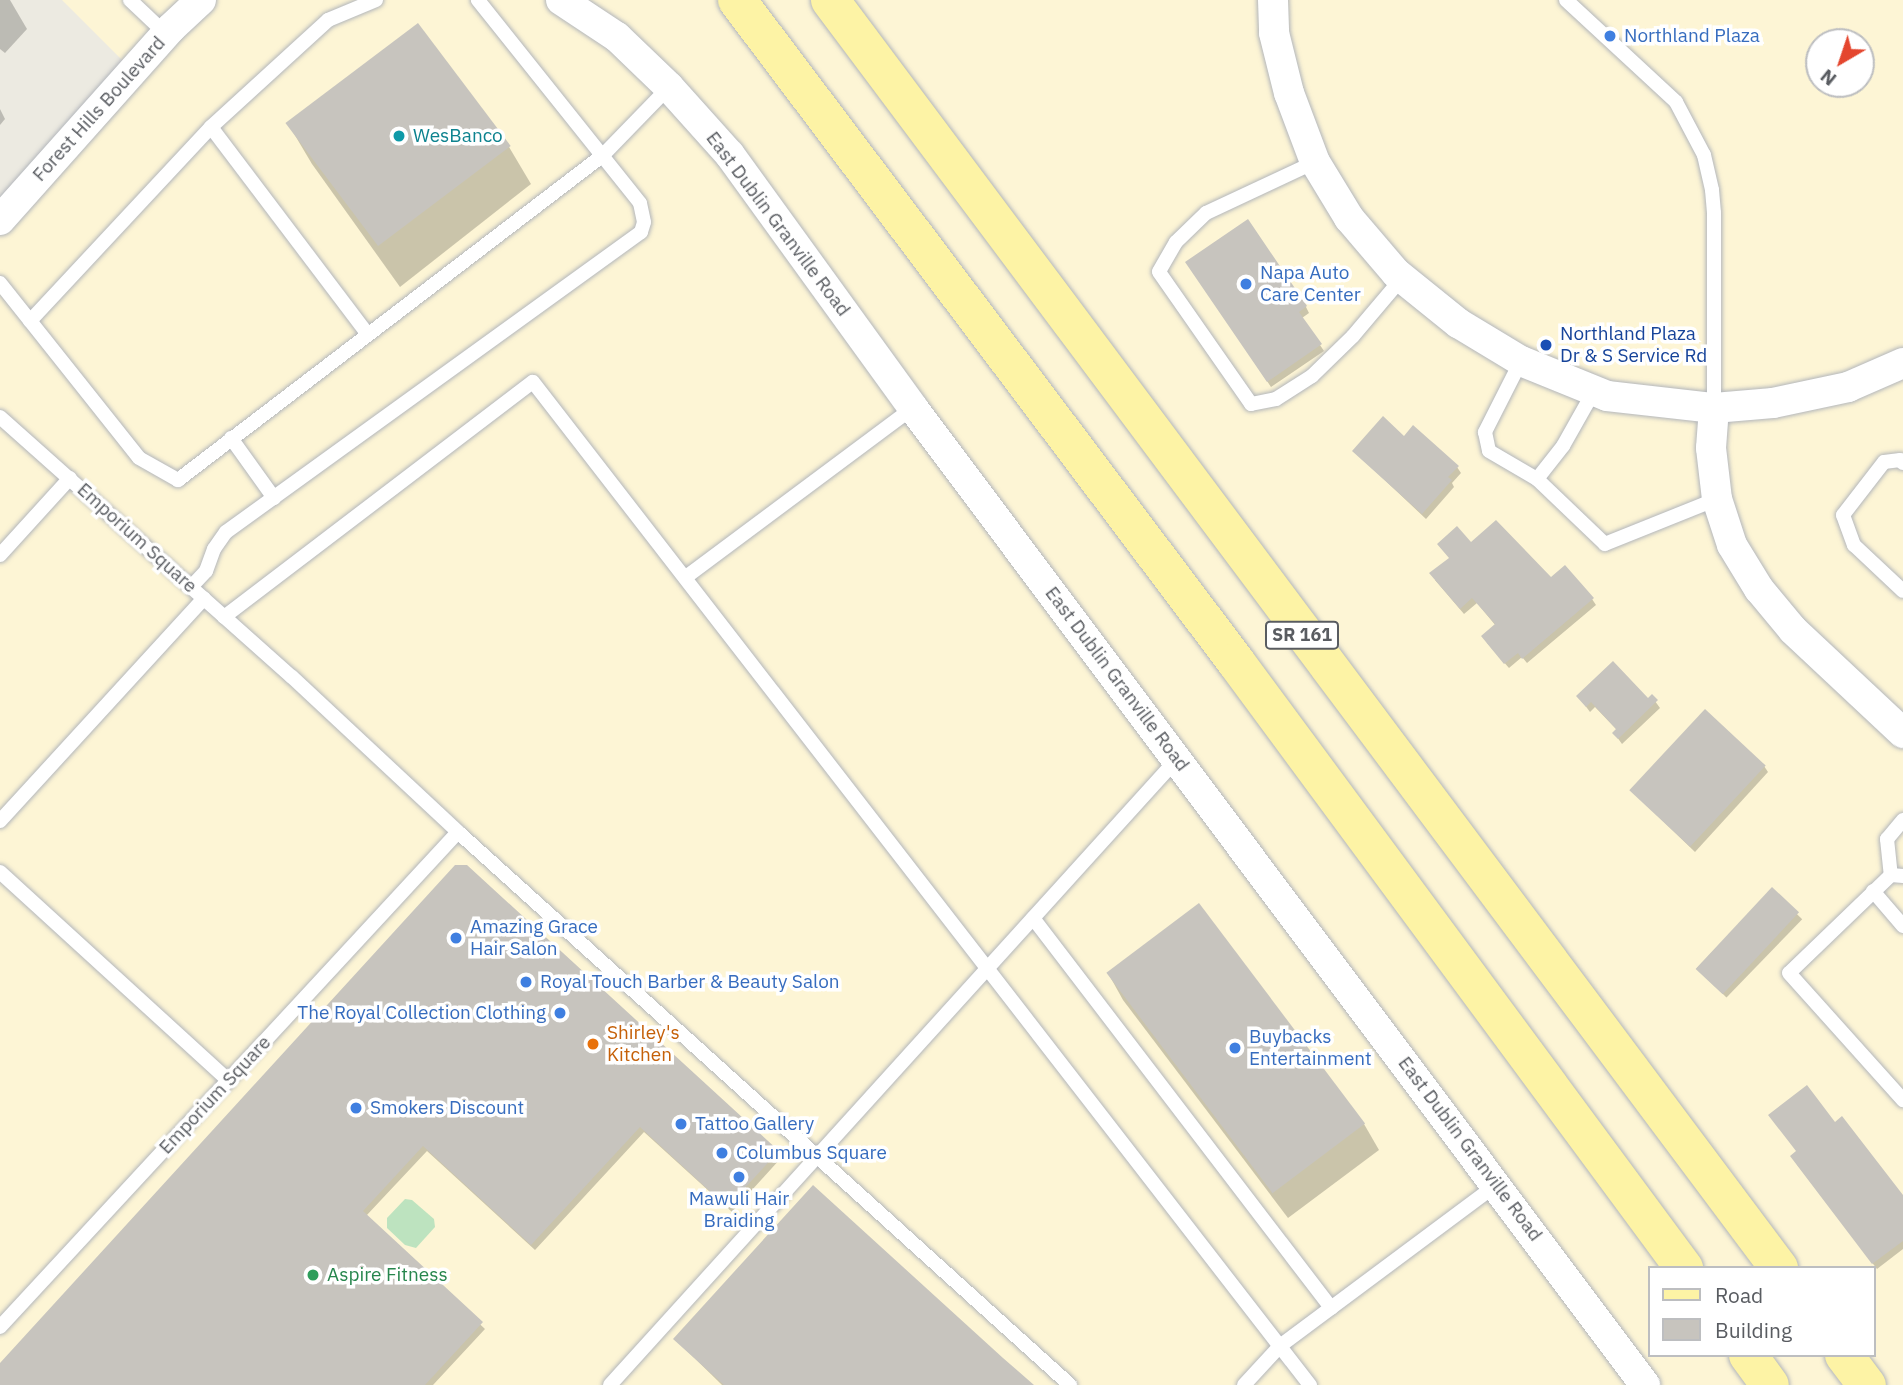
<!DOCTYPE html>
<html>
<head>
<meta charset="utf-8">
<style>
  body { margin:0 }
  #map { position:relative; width:1903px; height:1385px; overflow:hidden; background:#eceae1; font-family:"IBM Plex Sans",sans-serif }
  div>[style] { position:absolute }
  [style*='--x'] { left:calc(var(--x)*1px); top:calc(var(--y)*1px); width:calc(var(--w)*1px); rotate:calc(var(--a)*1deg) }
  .commercial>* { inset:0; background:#fdf5d5 }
  .green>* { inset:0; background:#bde3bf }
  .shadow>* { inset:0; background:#0003; transform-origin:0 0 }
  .building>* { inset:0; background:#c7c4be; transform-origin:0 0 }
  .roads { filter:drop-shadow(0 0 2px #b3b6bb) drop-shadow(0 0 2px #b3b6bb) }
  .lane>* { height:14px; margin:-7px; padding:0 7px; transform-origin:7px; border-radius:7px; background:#fff }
  .street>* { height:30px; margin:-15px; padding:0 15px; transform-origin:15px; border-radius:15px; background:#fff }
  .primary>* { height:38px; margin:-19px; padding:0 19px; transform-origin:19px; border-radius:19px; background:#fdf3a5 }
  .dots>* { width:19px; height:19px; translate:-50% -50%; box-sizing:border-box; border:4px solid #fff; border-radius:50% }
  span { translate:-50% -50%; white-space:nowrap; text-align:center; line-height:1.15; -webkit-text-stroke:7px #fff; paint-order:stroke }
  .shield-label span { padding:2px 5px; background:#fff; border:2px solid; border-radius:5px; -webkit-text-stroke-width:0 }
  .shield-label { font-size:18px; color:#595c61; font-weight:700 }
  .shop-label { font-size:19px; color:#366cbe }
  .left { translate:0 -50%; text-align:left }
  .right { translate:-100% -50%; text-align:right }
  .street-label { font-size:19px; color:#595c61 }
  .culture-label { font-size:19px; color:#0d838f }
  .transit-label { font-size:19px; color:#164399 }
  .food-label { font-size:19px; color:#c56008 }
  .leisure-label { font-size:19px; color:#27864d }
  .legend { position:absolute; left:1648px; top:1266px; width:228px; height:91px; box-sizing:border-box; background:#fff; border:2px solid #bdbec0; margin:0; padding:9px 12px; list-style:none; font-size:21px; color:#595c61 }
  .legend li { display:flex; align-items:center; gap:14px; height:35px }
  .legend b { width:35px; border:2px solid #bdbec0 }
  .north { position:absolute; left:1805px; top:28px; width:70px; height:70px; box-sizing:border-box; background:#fff; border:2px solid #bdbec0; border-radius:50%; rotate:219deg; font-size:19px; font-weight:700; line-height:28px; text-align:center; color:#595c61 }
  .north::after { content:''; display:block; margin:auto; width:24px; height:32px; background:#e4462e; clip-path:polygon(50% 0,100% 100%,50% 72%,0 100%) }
</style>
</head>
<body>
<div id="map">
  <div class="commercial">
    <div style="clip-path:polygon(evenodd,62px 0,1903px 0,1903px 1385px,0 1385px,0 218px,133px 71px,62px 0,1819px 42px,1861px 42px,1861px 84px,1819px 84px,1819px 42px,62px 0,1649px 1268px,1873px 1268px,1873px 1355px,1649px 1355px,1649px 1268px)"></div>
  </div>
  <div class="green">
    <div style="clip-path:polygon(405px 1199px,412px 1200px,434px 1219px,435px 1227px,416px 1248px,405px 1245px,387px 1228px,387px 1218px)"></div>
  </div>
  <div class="shadow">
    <div style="clip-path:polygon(0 0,10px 0,27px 29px,5px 53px,0 49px)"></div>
    <div style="clip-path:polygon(0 109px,5px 119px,0 125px)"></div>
    <div style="clip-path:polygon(290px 127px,509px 147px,531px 184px,400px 287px,312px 164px)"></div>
    <div style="clip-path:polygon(1247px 222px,1306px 307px,1309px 313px,1302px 318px,1324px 351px,1271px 387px,1191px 268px)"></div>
    <div style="clip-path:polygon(1404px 438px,1457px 467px,1461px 473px,1452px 483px,1454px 487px,1426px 519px,1354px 451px)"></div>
    <div style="clip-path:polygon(1470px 544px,1592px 599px,1596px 605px,1527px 663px,1522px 657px,1509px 668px,1487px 643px,1496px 626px,1477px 603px,1464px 614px,1435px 580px)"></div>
    <div style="clip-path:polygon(1578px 696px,1648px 700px,1652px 697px,1660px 708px,1622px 744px,1614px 733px,1617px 730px,1595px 707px,1590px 712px)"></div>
    <div style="clip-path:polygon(1764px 766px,1768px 772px,1695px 852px,1632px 791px)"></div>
    <div style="clip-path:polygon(466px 867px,781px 1158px,732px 1212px,644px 1132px,535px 1250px,427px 1151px,366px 1216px,485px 1329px,433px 1385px,0 1385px,0 1366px)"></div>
    <div style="left:1772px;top:890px;width:42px;height:109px;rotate:44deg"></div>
    <div style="clip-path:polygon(1108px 973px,1364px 1124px,1379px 1150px,1288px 1218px,1123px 1000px)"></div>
    <div style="clip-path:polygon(1835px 1124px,1903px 1198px,1903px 1249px,1877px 1269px,1796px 1163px,1798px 1152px)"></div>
    <div style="clip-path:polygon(675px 1339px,1031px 1385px,722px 1385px)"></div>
  </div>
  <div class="building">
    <div style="left:418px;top:23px;width:154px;height:166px;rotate:53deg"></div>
    <div style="clip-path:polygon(1248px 219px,1307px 306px,1299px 312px,1322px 344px,1267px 382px,1185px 262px)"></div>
    <div style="clip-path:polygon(1383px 416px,1404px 436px,1413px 425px,1459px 466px,1448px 477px,1452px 480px,1422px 514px,1352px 451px)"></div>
    <div style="clip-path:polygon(1496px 520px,1551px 577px,1565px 565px,1594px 598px,1522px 659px,1518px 653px,1504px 664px,1481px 636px,1495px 624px,1472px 598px,1460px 609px,1429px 573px,1449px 558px,1437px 544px,1457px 526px,1471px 542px)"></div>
    <div style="clip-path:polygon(1613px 661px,1648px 698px,1652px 694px,1658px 700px,1618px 739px,1612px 733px,1616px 729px,1591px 702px,1586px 707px,1576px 696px)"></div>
    <div style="left:1705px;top:709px;width:83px;height:111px;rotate:43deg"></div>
    <div style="clip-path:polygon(455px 865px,467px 865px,779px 1151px,727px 1207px,640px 1127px,531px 1245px,423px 1146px,363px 1211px,483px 1322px,425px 1385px,0 1385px,0 1363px)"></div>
    <div style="left:1772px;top:887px;width:37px;height:112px;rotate:43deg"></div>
    <div style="left:1199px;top:903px;width:276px;height:116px;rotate:53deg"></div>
    <div style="clip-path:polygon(1807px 1085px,1835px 1122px,1842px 1116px,1903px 1195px,1903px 1241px,1872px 1264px,1790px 1156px,1796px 1151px,1768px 1115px)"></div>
    <div style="clip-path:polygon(813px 1185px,1003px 1358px,1034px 1385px,724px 1385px,673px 1339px)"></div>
  </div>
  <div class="roads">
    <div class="lane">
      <div style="--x:130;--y:0;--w:50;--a:43.4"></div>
      <div style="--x:1566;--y:0;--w:150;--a:42.8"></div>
      <div style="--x:1676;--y:102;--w:60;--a:62.2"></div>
      <div style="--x:1704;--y:155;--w:36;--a:77"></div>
      <div style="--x:1712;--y:190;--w:23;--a:85"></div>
      <div style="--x:1714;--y:213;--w:195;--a:90"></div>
      <div style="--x:211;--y:127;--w:258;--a:52.9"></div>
      <div style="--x:1315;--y:162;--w:120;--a:154.9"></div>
      <div style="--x:1206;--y:213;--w:42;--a:136"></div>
      <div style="--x:1176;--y:242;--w:34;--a:120"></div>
      <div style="--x:1159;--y:272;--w:161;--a:55.1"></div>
      <div style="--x:1251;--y:404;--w:25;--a:-11"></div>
      <div style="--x:1276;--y:399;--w:43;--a:-32.6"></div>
      <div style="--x:1312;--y:376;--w:57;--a:-44.3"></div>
      <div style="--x:1353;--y:336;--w:76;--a:-49.8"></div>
      <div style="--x:0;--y:283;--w:223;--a:51.5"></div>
      <div style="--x:139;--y:458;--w:45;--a:29.4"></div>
      <div style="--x:178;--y:480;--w:534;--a:-37.39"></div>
      <div style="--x:602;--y:156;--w:96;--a:-45.8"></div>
      <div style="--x:30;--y:321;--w:265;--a:-47"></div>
      <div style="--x:211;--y:127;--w:159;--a:-42.4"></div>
      <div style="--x:328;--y:20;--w:52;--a:-22.6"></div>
      <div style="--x:1521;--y:361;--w:80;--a:116.9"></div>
      <div style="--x:1485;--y:432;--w:19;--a:78"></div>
      <div style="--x:1489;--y:451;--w:56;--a:30.3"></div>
      <div style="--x:1594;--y:391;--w:63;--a:119.4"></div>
      <div style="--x:1563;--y:446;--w:42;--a:128.2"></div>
      <div style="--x:1537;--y:479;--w:94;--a:43.7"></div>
      <div style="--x:1605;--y:544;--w:121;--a:-21.9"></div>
      <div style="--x:0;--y:417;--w:391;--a:41.7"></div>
      <div style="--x:292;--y:677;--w:227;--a:43"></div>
      <div style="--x:458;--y:832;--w:825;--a:42.1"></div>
      <div style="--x:231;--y:438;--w:74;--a:54.4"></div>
      <div style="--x:1903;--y:463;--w:4;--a:-135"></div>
      <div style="--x:1900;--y:460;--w:16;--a:173"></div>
      <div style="--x:1884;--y:462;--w:67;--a:127.7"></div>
      <div style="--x:1843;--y:515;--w:32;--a:70"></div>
      <div style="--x:1854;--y:545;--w:67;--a:43.2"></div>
      <div style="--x:0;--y:555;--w:104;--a:-47.7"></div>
      <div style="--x:686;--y:577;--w:283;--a:-36.7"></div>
      <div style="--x:191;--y:587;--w:22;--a:-47"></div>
      <div style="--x:206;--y:571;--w:23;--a:-70"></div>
      <div style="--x:214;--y:549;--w:21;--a:-55"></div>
      <div style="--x:226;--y:532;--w:512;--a:-35.86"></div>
      <div style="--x:641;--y:232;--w:10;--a:-73"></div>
      <div style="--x:644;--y:222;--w:19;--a:-102"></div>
      <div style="--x:640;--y:203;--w:260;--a:-128.6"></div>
      <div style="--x:224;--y:617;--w:388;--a:-37.3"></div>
      <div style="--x:533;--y:382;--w:1269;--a:52.24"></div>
      <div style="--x:1903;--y:820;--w:25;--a:130"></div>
      <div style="--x:1887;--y:839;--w:36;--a:84"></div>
      <div style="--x:1891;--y:875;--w:12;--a:5"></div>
      <div style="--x:0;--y:821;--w:302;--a:-47.5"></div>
      <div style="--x:0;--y:872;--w:310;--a:42.4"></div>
      <div style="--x:1891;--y:875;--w:141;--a:136.1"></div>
      <div style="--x:1789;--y:973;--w:171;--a:48.1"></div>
      <div style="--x:1873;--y:891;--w:46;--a:49.4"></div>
      <div style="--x:1033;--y:918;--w:491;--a:52.6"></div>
      <div style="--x:0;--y:1327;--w:674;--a:-47.22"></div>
      <div style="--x:610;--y:1385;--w:845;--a:-47.83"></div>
      <div style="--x:1244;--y:1385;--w:53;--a:-47.3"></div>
      <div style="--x:1280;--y:1346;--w:271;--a:-36.7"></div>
    </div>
    <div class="street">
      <div style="--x:561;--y:0;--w:67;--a:33.5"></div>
      <div style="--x:617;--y:37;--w:72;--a:43.9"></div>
      <div style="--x:669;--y:87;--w:91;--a:48.1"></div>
      <div style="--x:730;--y:155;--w:312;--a:54.1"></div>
      <div style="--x:913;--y:408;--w:1221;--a:53.16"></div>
      <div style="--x:1273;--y:0;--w:33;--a:88"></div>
      <div style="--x:1274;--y:33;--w:62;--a:76"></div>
      <div style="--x:1289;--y:93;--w:74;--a:69.4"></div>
      <div style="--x:1315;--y:162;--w:66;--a:58.7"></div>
      <div style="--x:1349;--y:218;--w:72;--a:49.5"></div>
      <div style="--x:1396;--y:273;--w:80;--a:38.9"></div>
      <div style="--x:1458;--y:323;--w:74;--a:31.1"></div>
      <div style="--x:1521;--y:361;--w:93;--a:22.1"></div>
      <div style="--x:1607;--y:396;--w:108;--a:6.4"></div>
      <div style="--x:1714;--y:408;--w:59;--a:-4.8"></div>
      <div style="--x:1773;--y:403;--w:77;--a:-12"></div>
      <div style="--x:1848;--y:387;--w:60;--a:-23.6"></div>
      <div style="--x:0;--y:220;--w:257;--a:-48.3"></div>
      <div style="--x:171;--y:28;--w:41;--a:-43"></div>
      <div style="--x:1714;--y:408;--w:40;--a:94.3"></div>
      <div style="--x:1711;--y:448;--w:51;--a:83.3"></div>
      <div style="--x:1717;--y:499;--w:48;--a:71.9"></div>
      <div style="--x:1732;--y:545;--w:52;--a:58.5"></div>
      <div style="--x:1759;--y:589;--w:53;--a:50.3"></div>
      <div style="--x:1793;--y:630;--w:151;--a:43.1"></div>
    </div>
    <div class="primary">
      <div style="--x:737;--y:0;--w:829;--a:52.99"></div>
      <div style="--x:1236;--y:662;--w:754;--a:53.53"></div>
      <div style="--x:830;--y:0;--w:1584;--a:53.19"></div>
      <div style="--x:1748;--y:1355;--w:37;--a:54"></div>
      <div style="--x:1844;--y:1355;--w:38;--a:53"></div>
    </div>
  </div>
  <div class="dots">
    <div style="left:1610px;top:36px;background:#3f7fe0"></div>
    <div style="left:399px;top:136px;background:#0f9aa8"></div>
    <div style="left:1246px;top:284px;background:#3f7fe0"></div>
    <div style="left:1546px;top:345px;background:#1a4fb4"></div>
    <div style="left:456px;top:938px;background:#3f7fe0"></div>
    <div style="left:526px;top:982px;background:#3f7fe0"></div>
    <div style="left:560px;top:1013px;background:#3f7fe0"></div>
    <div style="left:593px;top:1044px;background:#e8710a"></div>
    <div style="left:1235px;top:1048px;background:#3f7fe0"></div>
    <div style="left:356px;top:1108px;background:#3f7fe0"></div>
    <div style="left:681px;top:1124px;background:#3f7fe0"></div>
    <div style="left:722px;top:1153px;background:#3f7fe0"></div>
    <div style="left:739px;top:1177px;background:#3f7fe0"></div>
    <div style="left:313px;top:1275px;background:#2e9e5b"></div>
  </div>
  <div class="shield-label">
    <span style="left:1302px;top:635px">SR 161</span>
  </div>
  <div class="shop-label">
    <span class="left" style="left:1624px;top:36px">Northland Plaza</span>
    <span class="left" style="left:1260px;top:284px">Napa Auto<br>Care Center</span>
    <span class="left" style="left:470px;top:938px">Amazing Grace<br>Hair Salon</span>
    <span class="left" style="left:540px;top:982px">Royal Touch Barber &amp; Beauty Salon</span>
    <span class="right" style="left:546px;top:1013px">The Royal Collection Clothing</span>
    <span class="left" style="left:1249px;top:1048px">Buybacks<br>Entertainment</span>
    <span class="left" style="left:370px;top:1108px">Smokers Discount</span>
    <span class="left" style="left:695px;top:1124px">Tattoo Gallery</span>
    <span class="left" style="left:736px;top:1153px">Columbus Square</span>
    <span style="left:739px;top:1210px">Mawuli Hair<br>Braiding</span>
  </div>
  <div class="street-label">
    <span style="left:99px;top:109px;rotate:-48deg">Forest Hills Boulevard</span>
    <span style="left:778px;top:224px;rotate:53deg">East Dublin Granville Road</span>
    <span style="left:137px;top:538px;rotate:42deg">Emporium Square</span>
    <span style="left:1117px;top:679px;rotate:53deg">East Dublin Granville Road</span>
    <span style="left:215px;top:1095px;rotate:-47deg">Emporium Square</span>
    <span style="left:1470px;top:1149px;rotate:53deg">East Dublin Granville Road</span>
  </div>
  <div class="culture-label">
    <span class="left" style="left:413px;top:136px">WesBanco</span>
  </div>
  <div class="transit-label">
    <span class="left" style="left:1560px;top:345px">Northland Plaza<br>Dr &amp; S Service Rd</span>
  </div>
  <div class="food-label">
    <span class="left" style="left:607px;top:1044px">Shirley's<br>Kitchen</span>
  </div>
  <div class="leisure-label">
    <span class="left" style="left:327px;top:1275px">Aspire Fitness</span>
  </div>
  <ul class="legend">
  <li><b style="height:9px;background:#fdf3a5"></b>Road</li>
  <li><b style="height:19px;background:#c7c4be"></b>Building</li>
  </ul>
  <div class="north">N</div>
</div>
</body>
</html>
